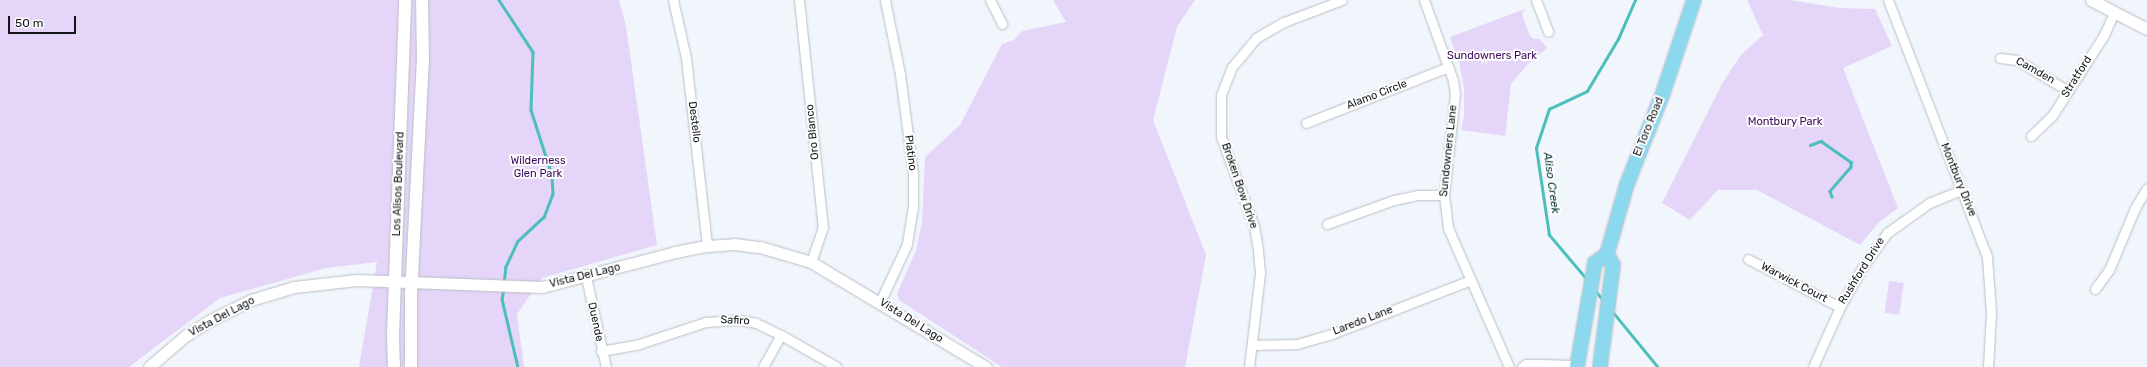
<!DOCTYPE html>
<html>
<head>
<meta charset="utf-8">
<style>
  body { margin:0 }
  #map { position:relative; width:2147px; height:367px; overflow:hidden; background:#f0f6fc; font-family:Rubik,sans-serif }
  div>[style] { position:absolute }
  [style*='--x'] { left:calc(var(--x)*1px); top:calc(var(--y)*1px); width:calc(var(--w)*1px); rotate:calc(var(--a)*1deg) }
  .green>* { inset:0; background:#e5d5f9; transform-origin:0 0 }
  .stream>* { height:2.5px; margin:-1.25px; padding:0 1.25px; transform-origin:1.25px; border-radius:1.25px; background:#4dbfbb }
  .roads { filter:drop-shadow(0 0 1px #b9bfc4) drop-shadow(0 0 1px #b9bfc4) }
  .minor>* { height:9px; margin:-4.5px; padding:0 4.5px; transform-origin:4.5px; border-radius:4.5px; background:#fff }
  .tertiary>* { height:11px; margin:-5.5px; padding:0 5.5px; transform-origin:5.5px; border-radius:5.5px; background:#fff }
  .secondary>* { height:12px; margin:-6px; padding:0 6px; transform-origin:6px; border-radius:6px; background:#fff }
  .primary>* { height:14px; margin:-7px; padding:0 7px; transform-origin:7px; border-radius:7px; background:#8cd9ef }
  span { translate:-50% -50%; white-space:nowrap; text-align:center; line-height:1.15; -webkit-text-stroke:4px #fff; paint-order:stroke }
  .park-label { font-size:11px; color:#3b0b5c }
  .street-label { font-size:11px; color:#131518 }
  .water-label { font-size:12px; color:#003635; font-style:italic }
  .scale { position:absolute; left:8px; top:16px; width:68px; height:18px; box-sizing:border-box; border:2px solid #131518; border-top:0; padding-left:5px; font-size:12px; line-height:14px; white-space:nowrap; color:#131518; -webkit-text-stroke:3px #fff; paint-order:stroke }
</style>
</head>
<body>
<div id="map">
  <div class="green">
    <div style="clip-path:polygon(0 0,619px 0,626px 26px,657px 245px,542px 278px,517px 314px,524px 367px,359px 367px,377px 262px,326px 268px,220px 298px,129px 367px,0 367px)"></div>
    <div style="clip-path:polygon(1053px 0,1195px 0,1177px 27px,1153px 120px,1206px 255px,1185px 367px,1002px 367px,899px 300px,897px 294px,916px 250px,922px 223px,925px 157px,960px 125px,1002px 44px,1014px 40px,1022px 31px,1066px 22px)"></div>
    <div style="clip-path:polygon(1747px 0,1789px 0,1840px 8px,1875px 9px,1892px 46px,1843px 68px,1898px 208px,1879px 222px,1860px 245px,1757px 190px,1718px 190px,1690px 220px,1662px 203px,1723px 82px,1741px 55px,1763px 35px)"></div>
    <div style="clip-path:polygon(1525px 9px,1522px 15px,1530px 36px,1534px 39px,1540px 39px,1547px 48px,1527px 65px,1511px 84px,1505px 136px,1461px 130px,1464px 116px,1464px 87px,1459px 62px,1450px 37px)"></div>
    <div style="left:1889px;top:281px;width:15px;height:32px;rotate:8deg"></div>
  </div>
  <div class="stream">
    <div style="--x:499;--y:0;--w:62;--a:56.8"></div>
    <div style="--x:533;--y:52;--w:58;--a:92"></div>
    <div style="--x:531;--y:110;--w:68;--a:72.1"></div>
    <div style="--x:552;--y:175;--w:19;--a:87"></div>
    <div style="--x:553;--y:194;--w:25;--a:111"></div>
    <div style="--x:544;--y:217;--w:35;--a:137"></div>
    <div style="--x:518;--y:241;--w:29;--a:115"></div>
    <div style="--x:506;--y:267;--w:16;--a:97"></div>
    <div style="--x:1810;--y:145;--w:12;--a:-20"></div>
    <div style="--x:1821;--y:141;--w:37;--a:35"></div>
    <div style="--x:1851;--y:162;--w:5;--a:90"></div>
    <div style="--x:1851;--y:167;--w:32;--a:131"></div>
    <div style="--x:1830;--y:191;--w:6;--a:72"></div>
    <div style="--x:1587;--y:280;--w:59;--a:-130.2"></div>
    <div style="--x:1549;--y:235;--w:88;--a:-98.5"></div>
    <div style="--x:1536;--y:148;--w:41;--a:-71.6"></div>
    <div style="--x:1549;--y:109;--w:42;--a:-25.3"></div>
    <div style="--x:1587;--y:91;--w:61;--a:-59.2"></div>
    <div style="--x:1618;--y:39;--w:43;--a:-66.4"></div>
    <div style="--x:504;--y:289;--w:10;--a:101"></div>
    <div style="--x:502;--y:299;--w:70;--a:76.8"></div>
    <div style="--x:1595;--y:290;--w:13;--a:51"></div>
    <div style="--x:1613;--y:312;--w:71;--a:50.7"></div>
  </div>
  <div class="roads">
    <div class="minor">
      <div style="--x:673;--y:0;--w:59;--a:77.4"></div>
      <div style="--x:686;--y:58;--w:189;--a:83.6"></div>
      <div style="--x:799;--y:0;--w:228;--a:84"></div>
      <div style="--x:823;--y:227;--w:37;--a:109"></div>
      <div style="--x:990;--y:0;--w:27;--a:63"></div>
      <div style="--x:1424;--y:0;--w:85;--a:70.1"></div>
      <div style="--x:1453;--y:80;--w:14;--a:82"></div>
      <div style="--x:1455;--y:94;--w:102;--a:96.2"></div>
      <div style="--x:1444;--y:195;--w:33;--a:83"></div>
      <div style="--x:1448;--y:228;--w:152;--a:66.3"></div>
      <div style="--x:1536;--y:0;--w:34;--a:69"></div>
      <div style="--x:1888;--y:0;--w:275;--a:68.9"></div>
      <div style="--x:1987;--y:257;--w:56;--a:85.9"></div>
      <div style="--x:1991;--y:313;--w:54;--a:93.2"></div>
      <div style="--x:2000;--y:58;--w:17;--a:7"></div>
      <div style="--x:2017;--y:60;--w:60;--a:31.3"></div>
      <div style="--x:1306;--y:123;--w:153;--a:-21.5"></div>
      <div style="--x:2031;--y:136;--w:29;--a:-44"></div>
      <div style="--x:2052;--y:116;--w:96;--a:-57.3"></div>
      <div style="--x:2104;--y:35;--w:24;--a:-66"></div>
      <div style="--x:1327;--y:224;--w:71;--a:-19.7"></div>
      <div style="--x:1394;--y:200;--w:25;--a:-12"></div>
      <div style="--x:1418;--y:195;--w:26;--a:0"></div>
      <div style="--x:1748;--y:259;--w:104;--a:27.6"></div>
      <div style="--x:586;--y:277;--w:92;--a:77.5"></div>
      <div style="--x:2095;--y:289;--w:24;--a:-54"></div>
      <div style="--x:2109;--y:270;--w:67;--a:-67.2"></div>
      <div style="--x:2135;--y:208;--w:23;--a:-59"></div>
      <div style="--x:880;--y:302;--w:64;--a:-65"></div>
      <div style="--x:907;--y:244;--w:36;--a:-81"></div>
      <div style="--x:913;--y:208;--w:35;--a:-90"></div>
      <div style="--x:913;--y:173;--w:100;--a:-97.5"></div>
      <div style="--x:900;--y:74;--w:76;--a:-101.5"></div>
      <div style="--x:1252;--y:345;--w:45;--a:-1.3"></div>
      <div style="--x:1297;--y:344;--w:33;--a:-16"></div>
      <div style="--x:1329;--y:335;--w:152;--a:-21.2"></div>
      <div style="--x:601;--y:351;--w:39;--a:-10"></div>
      <div style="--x:639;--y:344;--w:71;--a:-18.2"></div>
      <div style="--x:706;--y:322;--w:32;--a:-4"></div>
      <div style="--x:738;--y:320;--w:18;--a:9"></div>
      <div style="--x:756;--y:323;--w:28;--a:26"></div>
      <div style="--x:781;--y:335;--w:64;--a:29.7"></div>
      <div style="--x:763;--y:367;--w:37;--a:-61"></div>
      <div style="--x:1249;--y:367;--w:95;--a:-83.3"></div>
      <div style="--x:1260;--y:273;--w:24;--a:-95"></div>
      <div style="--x:1258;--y:249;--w:23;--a:-100"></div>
      <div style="--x:1254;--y:226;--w:95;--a:-110.3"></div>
      <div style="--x:1221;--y:137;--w:42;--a:-90"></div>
      <div style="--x:1221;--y:95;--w:30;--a:-69"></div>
      <div style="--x:1232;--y:67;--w:38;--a:-50"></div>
      <div style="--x:1256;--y:38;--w:32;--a:-30"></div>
      <div style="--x:1284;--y:22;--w:62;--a:-20.8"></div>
      <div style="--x:1522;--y:367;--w:5;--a:-37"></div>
      <div style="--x:1526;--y:364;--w:16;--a:0"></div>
      <div style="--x:1542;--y:364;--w:36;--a:2"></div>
      <div style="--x:1813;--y:367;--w:66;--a:-65.8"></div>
      <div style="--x:1840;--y:307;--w:45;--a:-60.6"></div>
      <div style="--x:1862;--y:268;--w:43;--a:-54.5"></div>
      <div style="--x:1887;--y:233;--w:52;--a:-35.5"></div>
      <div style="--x:1929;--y:203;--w:35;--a:-22"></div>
    </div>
    <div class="tertiary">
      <div style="--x:2091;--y:0;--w:63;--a:27.4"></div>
      <div style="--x:149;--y:367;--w:48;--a:-40.7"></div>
      <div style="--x:185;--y:336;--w:28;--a:-32"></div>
      <div style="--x:209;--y:321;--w:47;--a:-26.6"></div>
      <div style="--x:251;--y:300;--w:45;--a:-16.8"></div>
      <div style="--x:294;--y:287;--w:63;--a:-6.3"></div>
      <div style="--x:357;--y:280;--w:185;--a:2.2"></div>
      <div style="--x:542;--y:287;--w:138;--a:-14.7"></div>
      <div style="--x:675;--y:252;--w:33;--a:-11"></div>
      <div style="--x:707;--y:246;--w:27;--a:-4"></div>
      <div style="--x:734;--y:244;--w:26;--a:7"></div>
      <div style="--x:760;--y:247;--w:53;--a:16.4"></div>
      <div style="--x:811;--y:262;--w:204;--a:31"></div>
    </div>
    <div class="secondary">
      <div style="--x:394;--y:367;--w:33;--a:-92"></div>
      <div style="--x:393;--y:334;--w:334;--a:-87.9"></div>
      <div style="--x:411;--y:367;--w:72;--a:-90"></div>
      <div style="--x:411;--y:295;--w:234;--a:-87.1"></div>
      <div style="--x:423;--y:61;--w:61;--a:-90.9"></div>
    </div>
    <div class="primary">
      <div style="--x:1577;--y:367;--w:106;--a:-80.2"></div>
      <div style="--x:1595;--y:263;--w:15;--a:-37"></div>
      <div style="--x:1607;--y:254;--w:73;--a:-74.1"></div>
      <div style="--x:1627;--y:184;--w:98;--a:-68.4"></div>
      <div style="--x:1663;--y:93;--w:98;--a:-71.6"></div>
      <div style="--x:1600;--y:367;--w:103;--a:-82.7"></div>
      <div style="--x:1613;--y:265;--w:13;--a:-119"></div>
    </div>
  </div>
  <div class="park-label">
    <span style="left:1492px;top:56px">Sundowners Park</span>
    <span style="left:1785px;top:122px">Montbury Park</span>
    <span style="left:538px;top:168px">Wilderness<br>Glen Park</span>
  </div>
  <div class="street-label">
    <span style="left:2035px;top:71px;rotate:29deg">Camden</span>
    <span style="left:2077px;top:77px;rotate:-58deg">Stratford</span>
    <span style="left:1377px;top:95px;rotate:-21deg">Alamo Circle</span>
    <span style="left:694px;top:122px;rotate:83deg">Destello</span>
    <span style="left:1649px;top:127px;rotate:-68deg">El Toro Road</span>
    <span style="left:813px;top:132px;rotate:-96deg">Oro Blanco</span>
    <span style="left:1449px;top:151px;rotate:-84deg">Sundowners Lane</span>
    <span style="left:910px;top:153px;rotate:83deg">Platino</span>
    <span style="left:1958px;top:180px;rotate:68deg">Montbury Drive</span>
    <span style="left:399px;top:184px;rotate:-88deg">Los Alisos Boulevard</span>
    <span style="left:1239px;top:186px;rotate:71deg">Broken Bow Drive</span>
    <span style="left:1862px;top:271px;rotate:-58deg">Rushford Drive</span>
    <span style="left:585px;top:276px;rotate:-14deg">Vista Del Lago</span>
    <span style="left:1794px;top:283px;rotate:28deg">Warwick Court</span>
    <span style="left:222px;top:317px;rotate:-28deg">Vista Del Lago</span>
    <span style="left:735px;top:321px;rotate:3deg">Safiro</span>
    <span style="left:911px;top:321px;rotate:32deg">Vista Del Lago</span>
    <span style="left:1363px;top:321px;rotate:-21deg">Laredo Lane</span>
    <span style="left:595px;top:322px;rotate:78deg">Duende</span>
  </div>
  <div class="water-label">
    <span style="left:1551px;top:183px;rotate:82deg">Aliso Creek</span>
  </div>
  <div class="scale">50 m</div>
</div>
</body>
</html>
